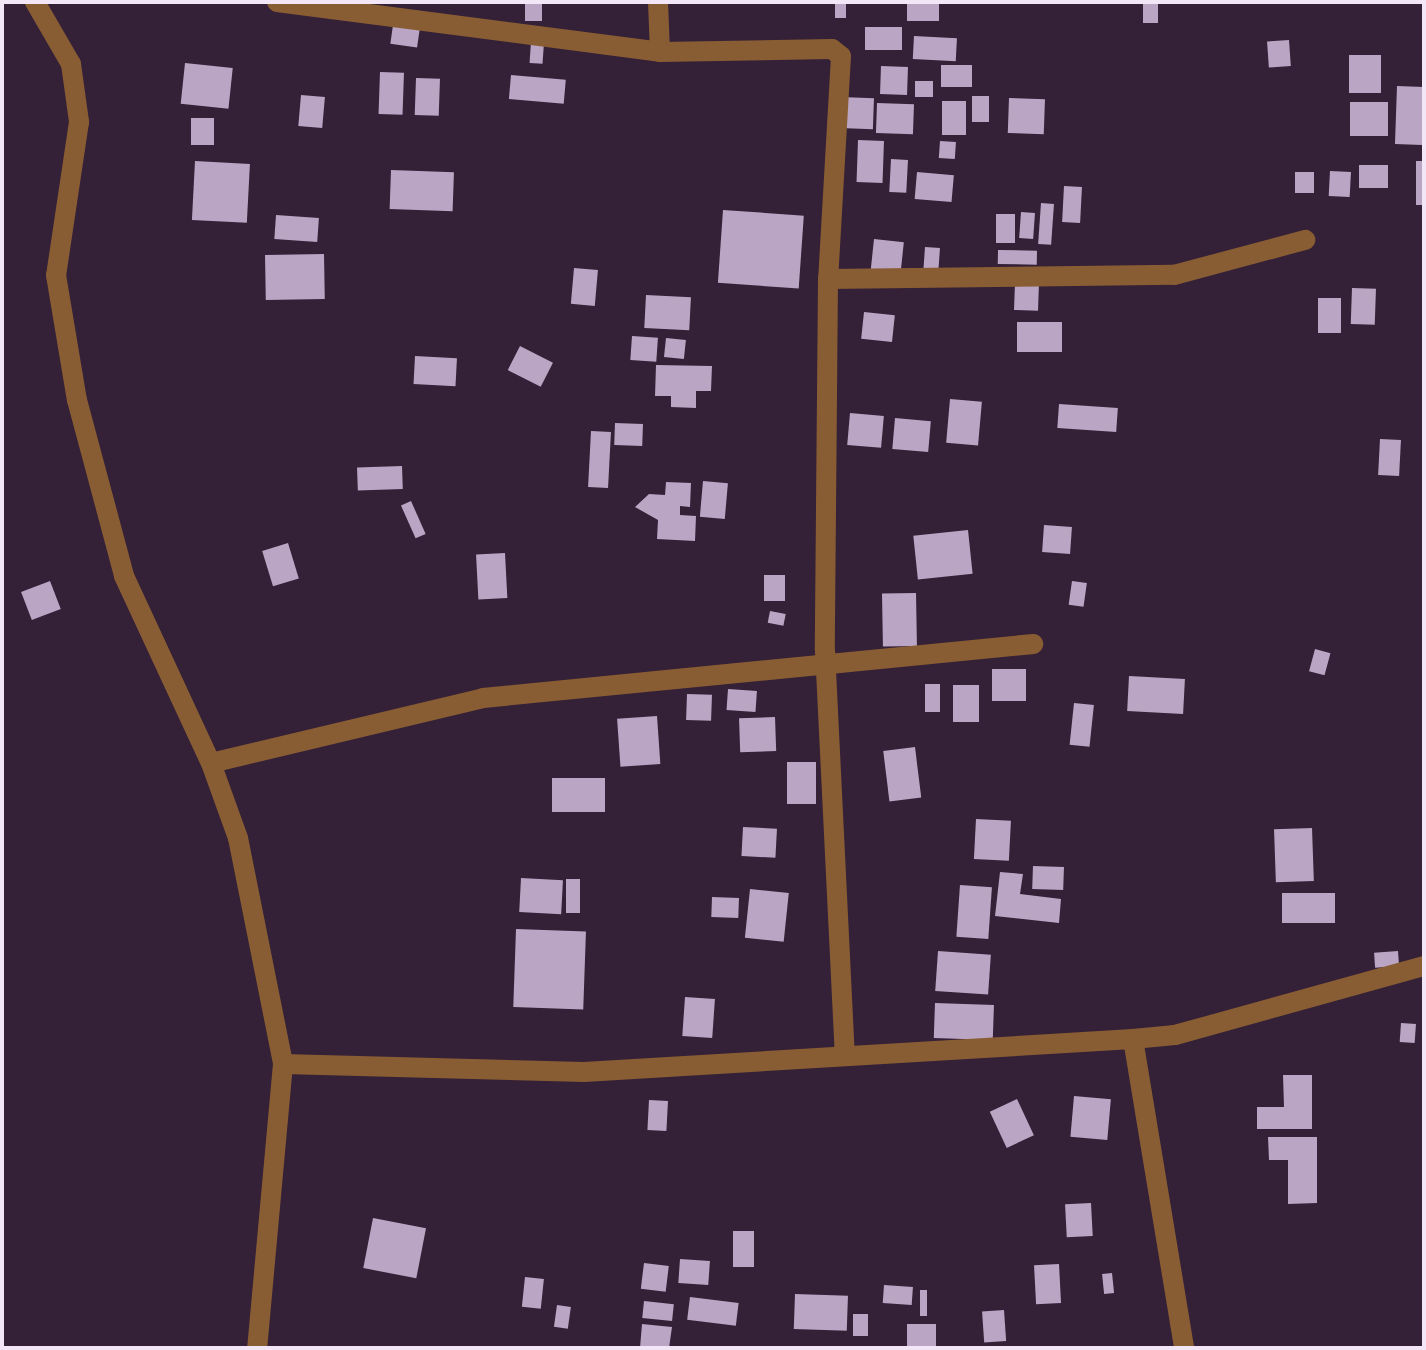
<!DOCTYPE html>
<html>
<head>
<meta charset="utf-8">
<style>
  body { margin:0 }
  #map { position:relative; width:1426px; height:1350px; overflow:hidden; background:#342037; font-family:Poppins,sans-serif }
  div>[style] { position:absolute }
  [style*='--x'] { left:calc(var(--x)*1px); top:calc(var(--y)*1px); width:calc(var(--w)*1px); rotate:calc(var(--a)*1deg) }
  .building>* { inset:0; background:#bba5c4; transform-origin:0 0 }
  .minor>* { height:20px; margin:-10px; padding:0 10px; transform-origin:10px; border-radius:10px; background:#895d33 }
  span { translate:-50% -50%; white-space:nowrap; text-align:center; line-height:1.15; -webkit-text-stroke:8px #2a162d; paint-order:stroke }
  .frame { position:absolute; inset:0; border:4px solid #f3e6f6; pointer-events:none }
</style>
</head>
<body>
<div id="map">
  <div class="building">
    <div style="left:835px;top:2px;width:11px;height:16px"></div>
    <div style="left:907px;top:2px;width:32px;height:19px"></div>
    <div style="left:1143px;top:2px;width:15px;height:21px"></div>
    <div style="left:525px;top:3px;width:17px;height:18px"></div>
    <div style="left:393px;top:25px;width:27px;height:19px;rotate:8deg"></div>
    <div style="left:902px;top:27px;width:23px;height:37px;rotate:90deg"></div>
    <div style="left:914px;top:36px;width:43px;height:23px;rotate:3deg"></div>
    <div style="left:1289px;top:40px;width:26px;height:22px;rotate:86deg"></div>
    <div style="left:531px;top:42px;width:13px;height:21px;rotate:4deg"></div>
    <div style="left:1349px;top:55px;width:32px;height:38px"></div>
    <div style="left:185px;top:63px;width:48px;height:41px;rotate:6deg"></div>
    <div style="left:941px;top:65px;width:31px;height:22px"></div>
    <div style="left:881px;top:66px;width:27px;height:28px;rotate:2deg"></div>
    <div style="left:380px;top:72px;width:24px;height:42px;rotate:2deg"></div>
    <div style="left:511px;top:75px;width:55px;height:24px;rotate:5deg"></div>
    <div style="left:416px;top:78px;width:24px;height:37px;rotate:2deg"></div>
    <div style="left:915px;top:81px;width:18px;height:16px"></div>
    <div style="left:1397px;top:86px;width:27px;height:58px;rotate:2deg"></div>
    <div style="left:301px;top:95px;width:24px;height:31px;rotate:5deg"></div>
    <div style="left:972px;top:96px;width:17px;height:26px"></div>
    <div style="left:841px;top:97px;width:33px;height:31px;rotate:2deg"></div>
    <div style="left:1009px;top:98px;width:36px;height:35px;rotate:2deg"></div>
    <div style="left:942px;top:101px;width:24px;height:34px"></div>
    <div style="left:1350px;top:102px;width:38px;height:34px"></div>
    <div style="left:877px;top:103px;width:37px;height:30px;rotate:2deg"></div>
    <div style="left:191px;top:118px;width:23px;height:27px"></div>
    <div style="left:858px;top:140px;width:26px;height:42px;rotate:2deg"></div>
    <div style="left:940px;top:141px;width:16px;height:17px;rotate:4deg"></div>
    <div style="left:891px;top:159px;width:17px;height:33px;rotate:3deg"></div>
    <div style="left:195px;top:161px;width:55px;height:59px;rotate:3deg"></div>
    <div style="left:1416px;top:161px;width:8px;height:44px"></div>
    <div style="left:1359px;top:165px;width:29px;height:23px"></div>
    <div style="left:391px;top:170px;width:63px;height:39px;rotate:2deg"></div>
    <div style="left:1330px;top:171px;width:21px;height:25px;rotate:3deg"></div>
    <div style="left:917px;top:172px;width:37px;height:27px;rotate:5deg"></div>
    <div style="left:1295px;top:172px;width:19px;height:21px"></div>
    <div style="left:1064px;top:186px;width:18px;height:36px;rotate:3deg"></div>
    <div style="left:1041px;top:203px;width:13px;height:41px;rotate:4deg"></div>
    <div style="left:723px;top:210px;width:81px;height:73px;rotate:4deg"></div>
    <div style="left:1021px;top:212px;width:14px;height:26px;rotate:4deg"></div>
    <div style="left:996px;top:214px;width:19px;height:29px"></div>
    <div style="left:276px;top:215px;width:43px;height:24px;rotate:4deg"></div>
    <div style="left:874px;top:239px;width:30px;height:31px;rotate:6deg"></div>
    <div style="left:925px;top:247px;width:15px;height:27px;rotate:4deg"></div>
    <div style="left:998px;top:250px;width:39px;height:14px;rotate:1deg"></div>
    <div style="left:324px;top:254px;width:45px;height:59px;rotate:89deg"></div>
    <div style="left:574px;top:268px;width:24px;height:36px;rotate:5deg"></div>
    <div style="left:1015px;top:282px;width:24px;height:28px;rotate:2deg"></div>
    <div style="left:1352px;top:288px;width:24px;height:36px;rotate:2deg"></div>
    <div style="left:646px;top:295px;width:45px;height:33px;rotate:3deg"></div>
    <div style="left:1318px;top:298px;width:23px;height:35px"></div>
    <div style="left:864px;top:312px;width:31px;height:27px;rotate:6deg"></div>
    <div style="left:1017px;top:322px;width:45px;height:30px"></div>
    <div style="left:632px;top:336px;width:26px;height:24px;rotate:4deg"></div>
    <div style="left:666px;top:338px;width:20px;height:19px;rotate:6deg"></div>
    <div style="left:520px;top:346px;width:37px;height:27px;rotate:27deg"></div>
    <div style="left:415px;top:356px;width:42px;height:28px;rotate:3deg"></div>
    <div style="clip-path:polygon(656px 365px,712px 366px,711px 391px,696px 391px,696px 408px,671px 407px,671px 396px,655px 396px)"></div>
    <div style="left:950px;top:399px;width:32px;height:44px;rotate:5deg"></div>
    <div style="left:1059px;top:404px;width:59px;height:24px;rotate:4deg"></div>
    <div style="left:850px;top:413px;width:34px;height:32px;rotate:5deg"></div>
    <div style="left:895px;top:418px;width:36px;height:31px;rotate:5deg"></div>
    <div style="left:615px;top:423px;width:28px;height:22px;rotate:2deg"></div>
    <div style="left:591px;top:431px;width:20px;height:56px;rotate:3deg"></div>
    <div style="left:1380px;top:439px;width:21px;height:36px;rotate:3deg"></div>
    <div style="left:402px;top:466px;width:23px;height:45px;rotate:88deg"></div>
    <div style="left:703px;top:481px;width:25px;height:36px;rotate:5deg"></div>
    <div style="clip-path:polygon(666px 482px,691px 483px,690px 507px,680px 506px,680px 515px,696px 516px,695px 541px,657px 539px,658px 520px,635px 507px,649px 494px,665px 495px)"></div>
    <div style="left:411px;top:501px;width:36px;height:11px;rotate:66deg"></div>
    <div style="left:1044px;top:525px;width:28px;height:27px;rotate:4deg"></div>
    <div style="left:968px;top:530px;width:44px;height:55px;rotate:84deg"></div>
    <div style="left:288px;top:543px;width:37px;height:27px;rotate:73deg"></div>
    <div style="left:505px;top:553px;width:45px;height:29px;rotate:87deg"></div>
    <div style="left:764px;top:575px;width:21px;height:26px"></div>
    <div style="left:50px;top:581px;width:30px;height:31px;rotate:69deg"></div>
    <div style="left:1072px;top:581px;width:15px;height:24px;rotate:8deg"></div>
    <div style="left:916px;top:593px;width:53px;height:34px;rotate:89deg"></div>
    <div style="left:770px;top:611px;width:16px;height:12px;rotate:11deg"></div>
    <div style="left:1315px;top:649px;width:16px;height:23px;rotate:15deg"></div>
    <div style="left:1026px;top:669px;width:32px;height:34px;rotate:90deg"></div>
    <div style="left:1129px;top:676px;width:56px;height:35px;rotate:3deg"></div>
    <div style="left:925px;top:684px;width:15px;height:28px"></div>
    <div style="left:953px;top:685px;width:26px;height:37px"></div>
    <div style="left:728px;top:689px;width:29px;height:21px;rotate:4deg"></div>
    <div style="left:687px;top:694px;width:25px;height:26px;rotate:2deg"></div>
    <div style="left:1074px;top:703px;width:20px;height:42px;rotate:6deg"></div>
    <div style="left:657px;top:716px;width:48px;height:40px;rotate:86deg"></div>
    <div style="left:775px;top:717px;width:34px;height:36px;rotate:88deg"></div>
    <div style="left:915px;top:747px;width:51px;height:32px;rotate:83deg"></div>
    <div style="left:816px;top:762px;width:42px;height:29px;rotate:90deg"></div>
    <div style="left:605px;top:778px;width:34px;height:53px;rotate:90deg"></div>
    <div style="left:976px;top:819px;width:35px;height:40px;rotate:3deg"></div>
    <div style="left:743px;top:827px;width:34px;height:29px;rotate:3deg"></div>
    <div style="left:1312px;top:828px;width:53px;height:38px;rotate:88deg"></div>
    <div style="left:1033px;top:866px;width:31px;height:23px;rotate:2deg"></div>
    <div style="clip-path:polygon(1000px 872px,1023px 874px,1020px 894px,1061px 899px,1059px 923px,995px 916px)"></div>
    <div style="left:521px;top:878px;width:42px;height:34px;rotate:3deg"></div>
    <div style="left:566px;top:879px;width:14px;height:34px"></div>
    <div style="left:960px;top:885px;width:32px;height:52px;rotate:4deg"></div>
    <div style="left:750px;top:889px;width:39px;height:49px;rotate:6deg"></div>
    <div style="left:1282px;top:893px;width:53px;height:30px"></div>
    <div style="left:712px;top:897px;width:27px;height:20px;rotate:2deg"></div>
    <div style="left:516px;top:929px;width:70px;height:78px;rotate:2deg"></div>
    <div style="left:938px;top:951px;width:53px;height:40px;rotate:4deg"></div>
    <div style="left:1398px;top:951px;width:15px;height:24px;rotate:86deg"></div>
    <div style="left:685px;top:997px;width:30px;height:39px;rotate:4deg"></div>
    <div style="left:935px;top:1003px;width:59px;height:35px;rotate:2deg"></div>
    <div style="left:1401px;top:1023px;width:15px;height:19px;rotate:4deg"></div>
    <div style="clip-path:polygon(1283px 1075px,1312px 1075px,1312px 1129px,1257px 1129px,1257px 1107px,1284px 1107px)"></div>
    <div style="left:1074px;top:1096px;width:37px;height:41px;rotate:5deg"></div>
    <div style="left:1017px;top:1099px;width:40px;height:30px;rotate:65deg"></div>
    <div style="left:649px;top:1100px;width:19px;height:30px;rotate:3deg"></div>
    <div style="clip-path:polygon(1268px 1137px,1317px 1137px,1317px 1203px,1288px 1204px,1288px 1160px,1269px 1160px)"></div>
    <div style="left:1091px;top:1203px;width:33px;height:26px;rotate:87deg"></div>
    <div style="left:373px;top:1218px;width:54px;height:51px;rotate:11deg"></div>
    <div style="left:733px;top:1231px;width:21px;height:36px"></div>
    <div style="left:680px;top:1259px;width:30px;height:24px;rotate:4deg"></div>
    <div style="left:644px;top:1263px;width:25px;height:26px;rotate:7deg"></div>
    <div style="left:1059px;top:1264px;width:39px;height:25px;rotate:87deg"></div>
    <div style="left:1112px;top:1273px;width:20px;height:10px;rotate:84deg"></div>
    <div style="left:525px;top:1277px;width:19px;height:30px;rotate:6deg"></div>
    <div style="left:884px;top:1285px;width:29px;height:18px;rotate:4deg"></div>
    <div style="left:920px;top:1290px;width:7px;height:26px"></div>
    <div style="left:795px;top:1294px;width:53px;height:35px;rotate:2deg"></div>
    <div style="left:690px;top:1297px;width:49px;height:23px;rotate:7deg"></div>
    <div style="left:644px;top:1301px;width:30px;height:17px;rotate:6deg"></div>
    <div style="left:557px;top:1305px;width:14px;height:22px;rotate:8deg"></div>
    <div style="left:1004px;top:1310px;width:31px;height:22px;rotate:86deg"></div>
    <div style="left:853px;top:1314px;width:15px;height:22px"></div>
    <div style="clip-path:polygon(642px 1324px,672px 1327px,669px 1348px,640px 1348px)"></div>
    <div style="left:936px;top:1324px;width:24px;height:29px;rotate:90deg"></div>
  </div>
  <div class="minor">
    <div style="--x:35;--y:2;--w:72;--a:59.9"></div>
    <div style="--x:71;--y:64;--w:59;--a:82.1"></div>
    <div style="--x:79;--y:122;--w:155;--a:98.5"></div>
    <div style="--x:56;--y:275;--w:127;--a:80.5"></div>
    <div style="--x:77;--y:400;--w:182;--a:75"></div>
    <div style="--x:124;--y:576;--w:206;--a:65.1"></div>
    <div style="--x:211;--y:763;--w:80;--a:70.2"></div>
    <div style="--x:238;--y:838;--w:230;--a:78.7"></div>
    <div style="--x:283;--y:1064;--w:285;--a:95.2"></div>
    <div style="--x:277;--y:2;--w:386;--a:7.4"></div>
    <div style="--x:660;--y:52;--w:172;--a:-1"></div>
    <div style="--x:832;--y:49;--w:11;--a:38"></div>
    <div style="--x:841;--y:56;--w:223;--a:93.3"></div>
    <div style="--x:828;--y:279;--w:371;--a:90.5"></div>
    <div style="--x:825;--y:650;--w:406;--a:87.2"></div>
    <div style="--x:658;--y:2;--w:50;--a:87.7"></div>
    <div style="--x:828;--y:279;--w:346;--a:-0.7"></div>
    <div style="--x:1174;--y:275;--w:136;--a:-15"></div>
    <div style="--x:211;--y:763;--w:280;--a:-13.4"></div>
    <div style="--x:483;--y:698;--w:553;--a:-5.61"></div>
    <div style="--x:1133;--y:1039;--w:313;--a:80.6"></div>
    <div style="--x:283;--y:1064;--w:301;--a:1.5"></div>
    <div style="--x:584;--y:1072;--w:550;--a:-3.44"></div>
    <div style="--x:1133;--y:1039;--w:42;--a:-5.4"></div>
    <div style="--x:1175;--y:1035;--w:258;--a:-15.5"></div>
  </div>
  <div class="frame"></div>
</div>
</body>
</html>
